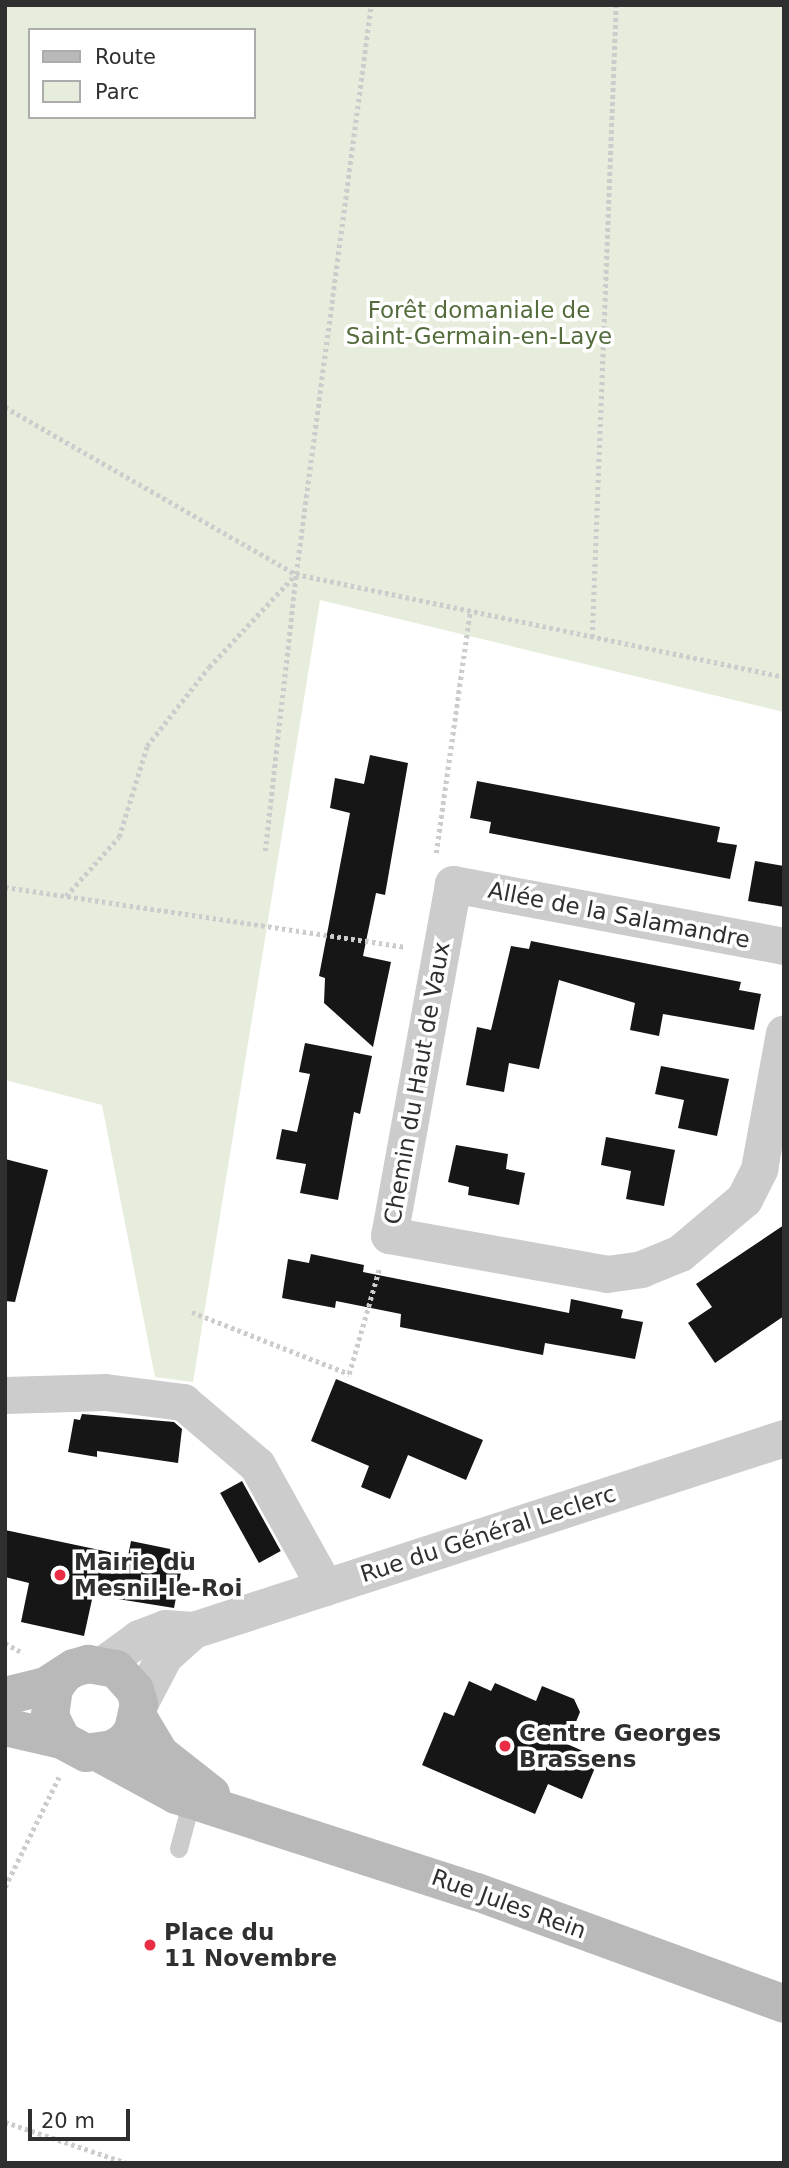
<!DOCTYPE html>
<html>
<head>
<meta charset="utf-8">
<style>
  body { margin:0 }
  #map { position:relative; width:789px; height:2168px; overflow:hidden; background:#fff; font-family:"DejaVu Sans",sans-serif }
  div>[style] { position:absolute }
  [style*='--x'] { left:calc(var(--x)*1px); top:calc(var(--y)*1px); width:calc(var(--w)*1px); rotate:calc(var(--a)*1deg) }
  .green>* { inset:0; background:#e6eddc }
  .building>* { inset:0; background:#161616; transform-origin:0 0 }
  .path>* { height:4.5px; margin-top:-2.25px; transform-origin:0; background:repeating-linear-gradient(90deg,#ccc 0 3.5px,transparent 0 7px) }
  .service>* { height:18px; margin:-9px; padding:0 9px; transform-origin:9px; border-radius:9px; background:#ccc }
  .minor>* { height:37px; margin:-18.5px; padding:0 18.5px; transform-origin:18.5px; border-radius:18.5px; background:#ccc }
  .secondary>* { height:38px; margin:-19px; padding:0 19px; transform-origin:19px; border-radius:19px; background:#b9b9b9 }
  .dots>* { width:19px; height:19px; translate:-50% -50%; box-sizing:border-box; border:4px solid #fff; border-radius:50% }
  span { translate:-50% -50%; white-space:nowrap; text-align:center; line-height:1.15; -webkit-text-stroke:7px #fff; paint-order:stroke }
  .park-label { font-size:23px; color:#546c3b }
  .street-label { font-size:23px; color:#2f2f2f }
  .poi-label { font-size:23px; color:#2f2f2f; font-weight:700 }
  .left { translate:0 -50%; text-align:left }
  .frame { position:absolute; inset:0; border:7px solid #2f2f2f; pointer-events:none }
  .legend { position:absolute; left:28px; top:28px; width:228px; height:91px; box-sizing:border-box; background:#fff; border:2px solid #acacac; margin:0; padding:9px 12px; list-style:none; font-size:21px; color:#2f2f2f }
  .legend li { display:flex; align-items:center; gap:14px; height:35px }
  .legend b { width:35px; border:2px solid #acacac }
  .scale { position:absolute; left:28px; top:2109px; width:102px; height:32px; box-sizing:border-box; border:4px solid #2f2f2f; border-top:0; padding-left:9px; font-size:21px; line-height:24px; white-space:nowrap; color:#2f2f2f; -webkit-text-stroke:5px #fff; paint-order:stroke }
</style>
</head>
<body>
<div id="map">
  <div class="green">
    <div style="clip-path:polygon(evenodd,5px 5px,784px 5px,784px 712px,320px 600px,193px 1382px,155px 1377px,102px 1105px,5px 1080px,5px 5px,30px 30px,254px 30px,254px 117px,30px 117px,30px 30px)"></div>
  </div>
  <div class="building">
    <div style="clip-path:polygon(370px 755px,408px 763px,385px 895px,376px 893px,363px 956px,391px 962px,373px 1047px,324px 1003px,325px 978px,319px 976px,350px 813px,330px 808px,335px 778px,364px 784px)"></div>
    <div style="clip-path:polygon(477px 781px,720px 827px,717px 842px,737px 845px,730px 879px,489px 833px,491px 822px,470px 818px)"></div>
    <div style="clip-path:polygon(755px 861px,784px 866px,784px 907px,748px 901px)"></div>
    <div style="clip-path:polygon(531px 941px,741px 982px,739px 990px,761px 994px,754px 1030px,663px 1014px,659px 1036px,630px 1030px,635px 1003px,559px 980px,539px 1069px,509px 1063px,504px 1092px,466px 1085px,477px 1027px,491px 1030px,511px 946px,529px 949px)"></div>
    <div style="clip-path:polygon(305px 1043px,372px 1056px,360px 1114px,354px 1112px,338px 1200px,300px 1193px,306px 1164px,276px 1159px,282px 1129px,297px 1132px,310px 1074px,299px 1072px)"></div>
    <div style="clip-path:polygon(661px 1066px,729px 1079px,717px 1136px,678px 1128px,684px 1100px,655px 1094px)"></div>
    <div style="clip-path:polygon(606px 1137px,675px 1150px,664px 1206px,626px 1199px,631px 1171px,601px 1165px)"></div>
    <div style="clip-path:polygon(456px 1145px,508px 1154px,506px 1169px,525px 1173px,519px 1205px,468px 1195px,469px 1187px,448px 1182px)"></div>
    <div style="clip-path:polygon(5px 1159px,48px 1170px,15px 1302px,5px 1301px)"></div>
    <div style="clip-path:polygon(784px 1225px,784px 1316px,715px 1363px,688px 1323px,712px 1307px,696px 1284px)"></div>
    <div style="clip-path:polygon(311px 1254px,364px 1265px,363px 1272px,569px 1313px,571px 1299px,623px 1310px,621px 1318px,643px 1322px,635px 1359px,545px 1343px,543px 1355px,400px 1327px,401px 1314px,336px 1301px,335px 1308px,282px 1298px,288px 1259px,309px 1263px)"></div>
    <div style="clip-path:polygon(336px 1379px,483px 1440px,466px 1480px,408px 1455px,390px 1499px,361px 1487px,369px 1466px,311px 1441px)"></div>
    <div style="clip-path:polygon(82px 1414px,174px 1422px,182px 1429px,178px 1463px,97px 1451px,97px 1457px,68px 1452px,74px 1419px,80px 1420px)"></div>
    <div style="left:242px;top:1481px;width:80px;height:25px;rotate:61deg"></div>
    <div style="clip-path:polygon(5px 1530px,128px 1556px,131px 1541px,185px 1552px,174px 1608px,93px 1595px,84px 1636px,21px 1622px,29px 1583px,5px 1577px)"></div>
    <div style="clip-path:polygon(469px 1681px,491px 1691px,495px 1683px,536px 1701px,542px 1686px,574px 1699px,580px 1712px,567px 1744px,599px 1758px,582px 1799px,548px 1784px,535px 1814px,422px 1765px,444px 1712px,454px 1716px)"></div>
  </div>
  <div class="path">
    <div style="--x:5;--y:407;--w:336;--a:29.9"></div>
    <div style="--x:296;--y:574;--w:499;--a:11.9"></div>
    <div style="--x:592;--y:637;--w:632;--a:-87.83"></div>
    <div style="--x:265;--y:851;--w:279;--a:-83.6"></div>
    <div style="--x:296;--y:574;--w:574;--a:-82.49"></div>
    <div style="--x:436;--y:853;--w:243;--a:-82"></div>
    <div style="--x:5;--y:887;--w:404;--a:8.5"></div>
    <div style="--x:66;--y:896;--w:79;--a:-48.1"></div>
    <div style="--x:119;--y:837;--w:95;--a:-72.9"></div>
    <div style="--x:147;--y:746;--w:100;--a:-51.9"></div>
    <div style="--x:209;--y:667;--w:126;--a:-46.9"></div>
    <div style="--x:192;--y:1312;--w:169;--a:21.5"></div>
    <div style="--x:349;--y:1374;--w:112;--a:-74"></div>
    <div style="--x:5;--y:1643;--w:21;--a:29"></div>
    <div style="--x:5;--y:1887;--w:123;--a:-63.9"></div>
    <div style="--x:5;--y:2122;--w:129;--a:18.6"></div>
  </div>
  <div class="service">
    <div style="--x:179;--y:1849;--w:51;--a:-75.1"></div>
  </div>
  <div class="minor">
    <div style="--x:784;--y:946;--w:337;--a:-169.4"></div>
    <div style="--x:453;--y:884;--w:357;--a:100.3"></div>
    <div style="--x:389;--y:1235;--w:221;--a:10.1"></div>
    <div style="--x:607;--y:1274;--w:34;--a:-8"></div>
    <div style="--x:641;--y:1269;--w:42;--a:-22.3"></div>
    <div style="--x:680;--y:1253;--w:84;--a:-40.2"></div>
    <div style="--x:744;--y:1199;--w:34;--a:-63"></div>
    <div style="--x:759;--y:1169;--w:138;--a:-79.6"></div>
    <div style="--x:5;--y:1395;--w:100;--a:-1.7"></div>
    <div style="--x:105;--y:1392;--w:79;--a:7.3"></div>
    <div style="--x:183;--y:1402;--w:97;--a:40.4"></div>
    <div style="--x:257;--y:1465;--w:140;--a:60.9"></div>
    <div style="--x:102;--y:1665;--w:46;--a:-36.1"></div>
    <div style="--x:139;--y:1638;--w:28;--a:-21"></div>
    <div style="--x:165;--y:1628;--w:28;--a:4"></div>
    <div style="--x:139;--y:1704;--w:54;--a:-62.5"></div>
    <div style="--x:164;--y:1656;--w:39;--a:-42"></div>
    <div style="--x:193;--y:1630;--w:621;--a:-18"></div>
  </div>
  <div class="secondary">
    <div style="--x:5;--y:1696;--w:42;--a:-13.7"></div>
    <div style="--x:46;--y:1686;--w:33;--a:-33"></div>
    <div style="--x:74;--y:1668;--w:15;--a:-16"></div>
    <div style="--x:88;--y:1664;--w:28;--a:10"></div>
    <div style="--x:116;--y:1669;--w:28;--a:48"></div>
    <div style="--x:135;--y:1690;--w:15;--a:74"></div>
    <div style="--x:139;--y:1704;--w:28;--a:103"></div>
    <div style="--x:133;--y:1731;--w:14;--a:129"></div>
    <div style="--x:124;--y:1742;--w:13;--a:148"></div>
    <div style="--x:113;--y:1749;--w:27;--a:172"></div>
    <div style="--x:86;--y:1753;--w:27;--a:-152"></div>
    <div style="--x:62;--y:1740;--w:27;--a:-117"></div>
    <div style="--x:50;--y:1716;--w:28;--a:-82"></div>
    <div style="--x:54;--y:1688;--w:14;--a:-54"></div>
    <div style="--x:138;--y:1717;--w:43;--a:59.3"></div>
    <div style="--x:160;--y:1754;--w:65;--a:38.1"></div>
    <div style="--x:5;--y:1727;--w:58;--a:12.8"></div>
    <div style="--x:99;--y:1753;--w:88;--a:28.6"></div>
    <div style="--x:176;--y:1795;--w:316;--a:17.9"></div>
    <div style="--x:477;--y:1892;--w:327;--a:20"></div>
  </div>
  <div class="dots">
    <div style="left:60px;top:1575px;background:#ea2d44"></div>
    <div style="left:505px;top:1746px;background:#ea2d44"></div>
    <div style="left:150px;top:1945px;background:#ea2d44"></div>
  </div>
  <div class="park-label">
    <span style="left:479px;top:323px">Forêt domaniale de<br>Saint-Germain-en-Laye</span>
  </div>
  <div class="street-label">
    <span style="left:619px;top:915px;rotate:11deg">Allée de la Salamandre</span>
    <span style="left:417px;top:1083px;rotate:-80deg">Chemin du Haut de Vaux</span>
    <span style="left:488px;top:1534px;rotate:-18deg">Rue du Général Leclerc</span>
    <span style="left:509px;top:1904px;rotate:20deg">Rue Jules Rein</span>
  </div>
  <div class="poi-label">
    <span class="left" style="left:74px;top:1575px">Mairie du<br>Mesnil-le-Roi</span>
    <span class="left" style="left:519px;top:1746px">Centre Georges<br>Brassens</span>
    <span class="left" style="left:164px;top:1945px">Place du<br>11 Novembre</span>
  </div>
  <div class="frame"></div>
  <ul class="legend">
  <li><b style="height:9px;background:#b9b9b9"></b>Route</li>
  <li><b style="height:19px;background:#e6eddc"></b>Parc</li>
  </ul>
  <div class="scale">20 m</div>
</div>
</body>
</html>
